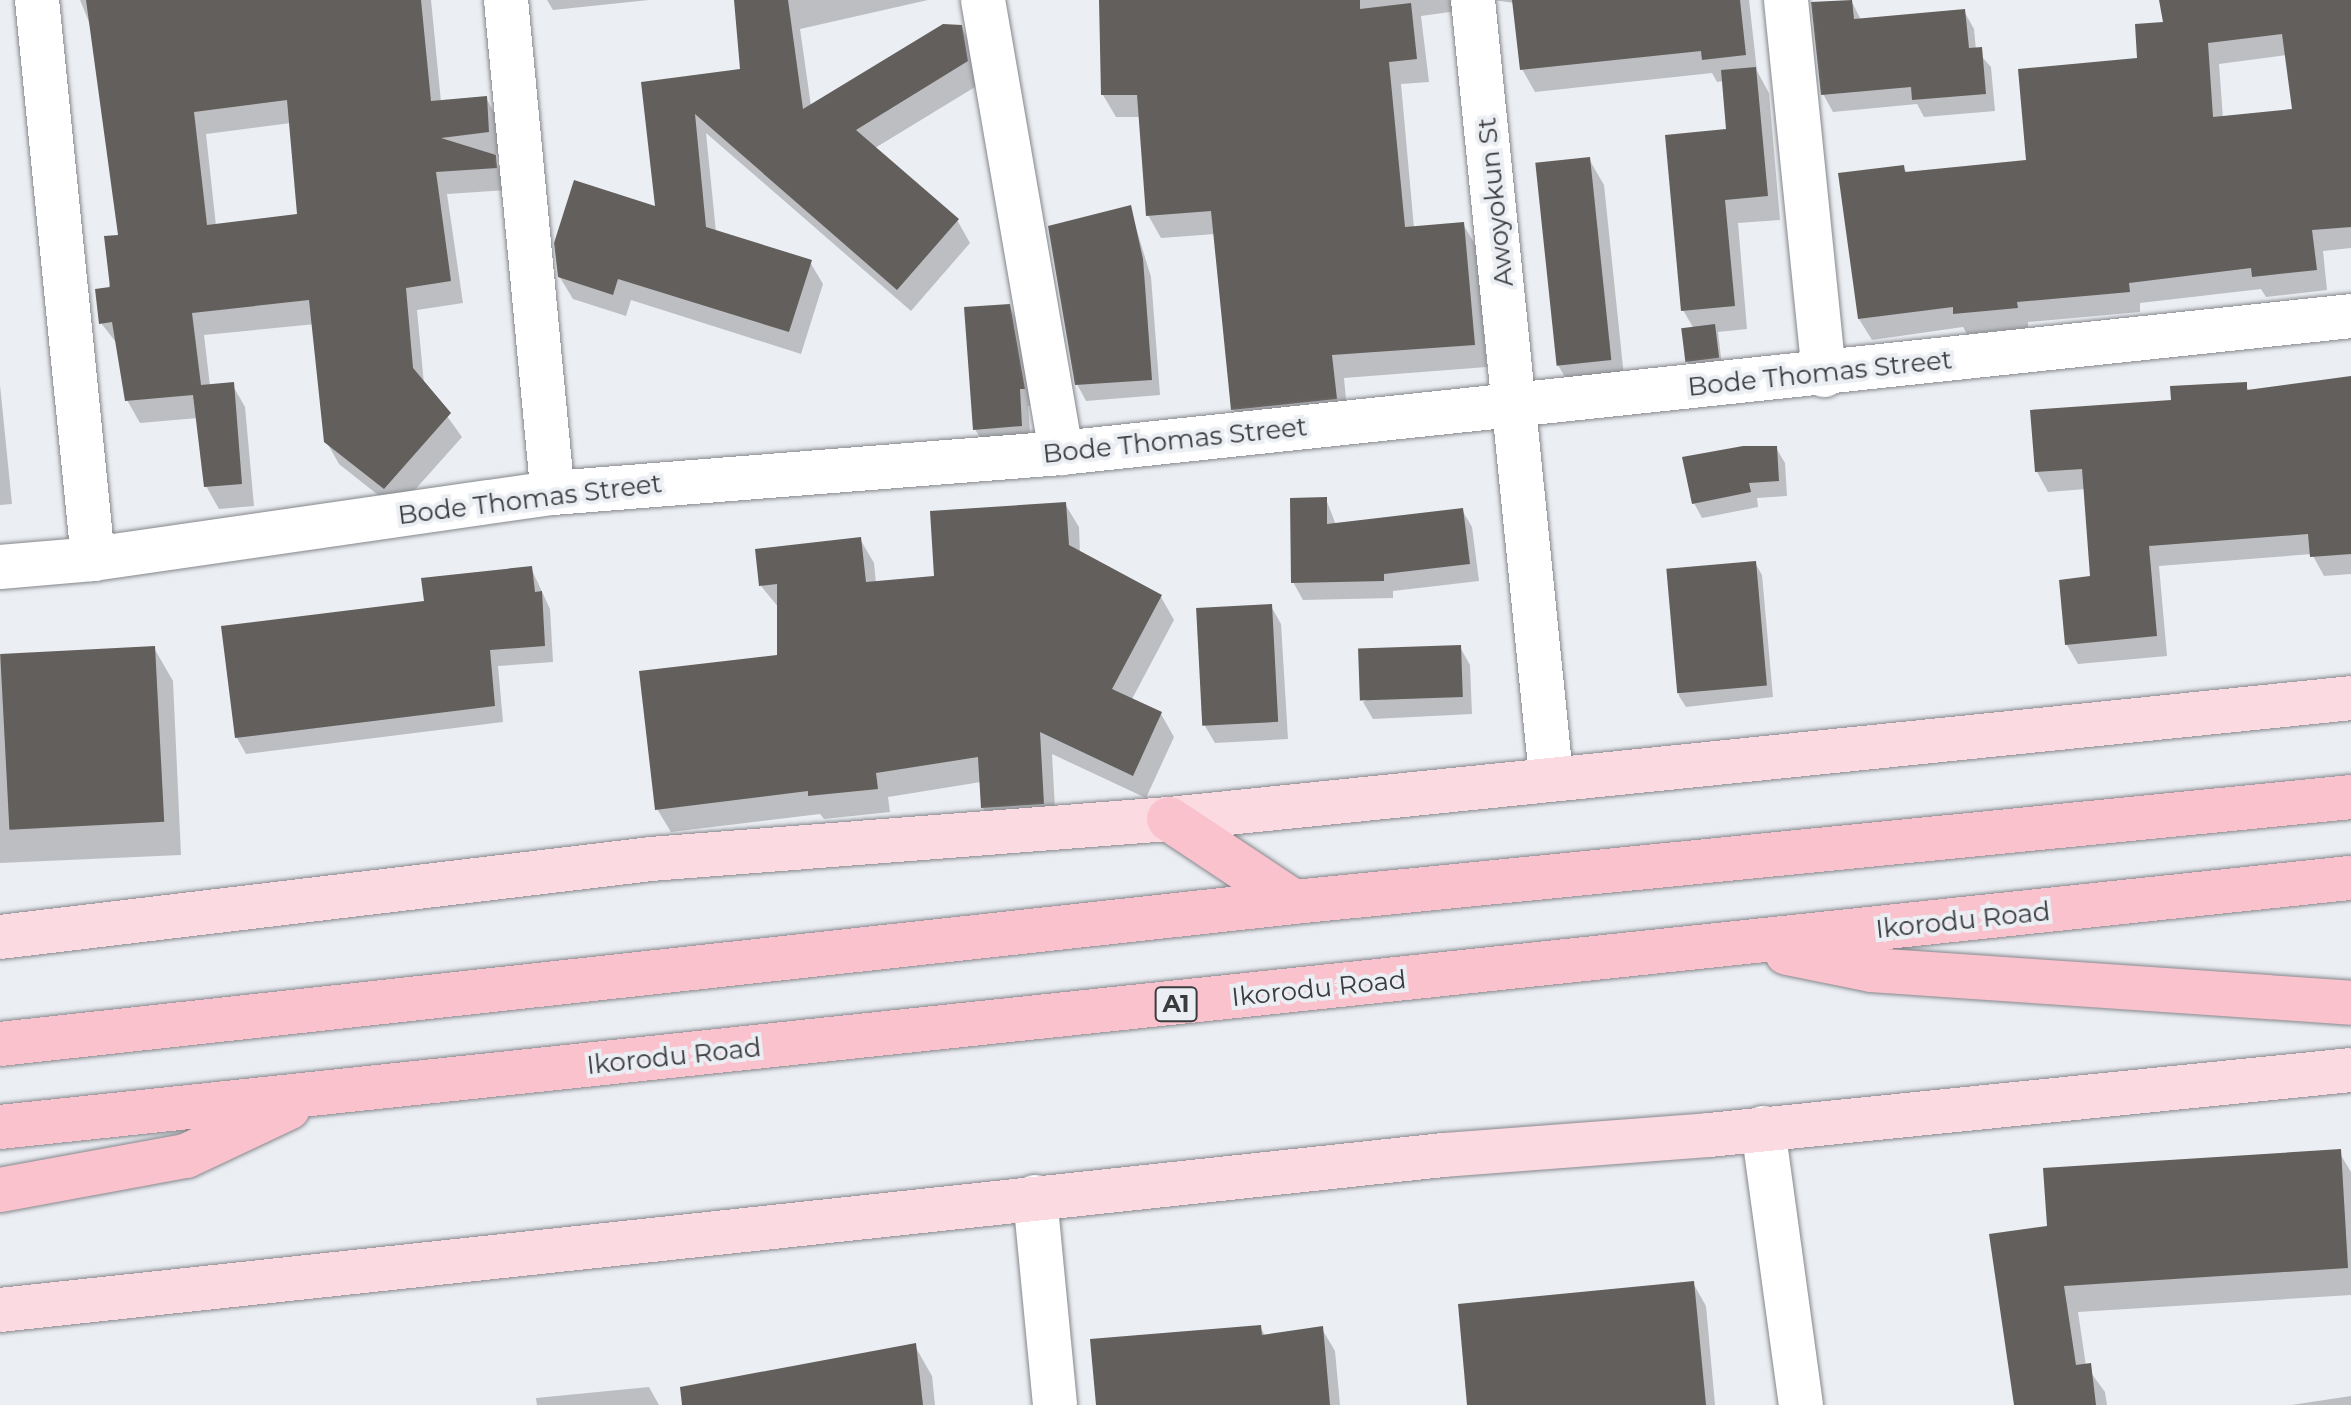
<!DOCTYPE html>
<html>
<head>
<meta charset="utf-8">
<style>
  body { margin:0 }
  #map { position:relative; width:2351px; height:1405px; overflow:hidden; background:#ebeef3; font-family:Montserrat,sans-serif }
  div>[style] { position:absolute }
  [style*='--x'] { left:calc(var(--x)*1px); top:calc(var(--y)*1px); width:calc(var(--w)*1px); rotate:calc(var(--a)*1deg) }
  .shadow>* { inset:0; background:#0003 }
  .building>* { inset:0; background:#635f5c; transform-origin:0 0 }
  .roads { filter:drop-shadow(0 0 2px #85878b) drop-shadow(0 0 2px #85878b) }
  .minor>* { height:44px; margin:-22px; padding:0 22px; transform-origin:22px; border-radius:22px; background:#fff }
  .major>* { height:44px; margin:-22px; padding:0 22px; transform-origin:22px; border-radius:22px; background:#fbdae1 }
  .highway>* { height:44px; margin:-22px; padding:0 22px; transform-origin:22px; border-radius:22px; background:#f9c2cd }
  span { translate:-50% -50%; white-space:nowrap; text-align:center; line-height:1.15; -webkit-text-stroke:8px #ebeef3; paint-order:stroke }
  .shield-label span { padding:2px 6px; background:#ebeef3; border:2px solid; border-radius:6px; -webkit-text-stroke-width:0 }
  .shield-label { font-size:24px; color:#3a3b3d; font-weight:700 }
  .street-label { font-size:26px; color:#3a3b3d }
</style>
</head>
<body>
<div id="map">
  <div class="shadow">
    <div style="clip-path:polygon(evenodd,80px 0,431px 0,441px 102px,486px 98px,499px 121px,501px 154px,493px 155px,508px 190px,447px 194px,463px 303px,417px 310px,424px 384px,462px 437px,397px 510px,339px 464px,326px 441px,316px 324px,204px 335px,210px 386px,232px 384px,245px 407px,254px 506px,219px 509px,206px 486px,198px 418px,140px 423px,127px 400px,118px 345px,101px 323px,120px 236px,91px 27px,80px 0,291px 123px,299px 216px,216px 226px,206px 134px,291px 123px)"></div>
    <div style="clip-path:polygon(547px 0,649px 0,553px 10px)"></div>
    <div style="clip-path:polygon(736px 0,928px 0,800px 29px,811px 106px,961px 27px,974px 49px,980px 84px,875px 148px,957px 220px,970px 243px,911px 311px,706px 133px,716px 232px,810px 262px,823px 284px,801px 354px,631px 300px,626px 316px,573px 299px,559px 276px,658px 209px,643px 84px,742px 71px)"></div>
    <div style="clip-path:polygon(1101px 0,1479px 0,1465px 10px,1421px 16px,1429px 82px,1401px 84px,1414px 228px,1463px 224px,1476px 246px,1487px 367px,1344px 378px,1348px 421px,1246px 432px,1233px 409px,1215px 234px,1161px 238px,1148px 215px,1141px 117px,1116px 117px,1103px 95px)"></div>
    <div style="clip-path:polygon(1492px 0,1749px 0,1757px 71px,1769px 93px,1780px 220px,1738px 223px,1747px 329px,1718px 332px,1722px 366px,1692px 369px,1687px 361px,1694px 329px,1683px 310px,1728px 130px,1724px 81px,1717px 82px,1712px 73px,1535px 92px,1522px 69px,1515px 3px)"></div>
    <div style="clip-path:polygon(1851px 0,1861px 20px,1964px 11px,1974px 29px,1976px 50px,1991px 67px,1995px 111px,1924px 117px,1917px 104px,1833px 112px,1823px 94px)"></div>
    <div style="clip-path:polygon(evenodd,2161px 0,2351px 0,2351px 248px,2323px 251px,2327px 290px,2266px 297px,2261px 289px,2140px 303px,2140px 312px,2028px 322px,2028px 328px,1967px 334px,1963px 327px,1872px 340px,1859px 319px,1903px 167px,1908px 174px,2029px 162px,2139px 60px,2165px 24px,2161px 0,2287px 55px,2295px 111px,2223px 118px,2219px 64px,2287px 55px)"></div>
    <div style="clip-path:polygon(1589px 159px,1604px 185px,1625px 386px,1573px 391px,1558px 365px)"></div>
    <div style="clip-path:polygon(1130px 208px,1151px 277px,1160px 395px,1086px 401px,1077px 384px)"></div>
    <div style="clip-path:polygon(1009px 306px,1019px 324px,1033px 406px,1028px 406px,1031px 443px,985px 446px,975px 429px)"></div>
    <div style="clip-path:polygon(2351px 378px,2351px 574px,2324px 576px,2312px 554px,2159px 566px,2167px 656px,2078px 664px,2067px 645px,2092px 578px,2086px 489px,2048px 492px,2037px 472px,2033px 412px,2173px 402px,2245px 384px,2249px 391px)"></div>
    <div style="clip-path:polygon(0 385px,12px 504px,0 505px)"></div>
    <div style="clip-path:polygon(1776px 448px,1785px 463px,1787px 496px,1757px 498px,1758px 507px,1702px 518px,1694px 503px)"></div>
    <div style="clip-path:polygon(1326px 499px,1336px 525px,1462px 510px,1472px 527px,1479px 581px,1393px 591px,1393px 598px,1303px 600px,1293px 582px)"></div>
    <div style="clip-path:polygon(1065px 504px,1079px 527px,1080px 553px,1161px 597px,1174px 620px,1132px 699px,1161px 714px,1174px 737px,1146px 798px,1052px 754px,1056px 827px,996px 831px,983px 808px,981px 782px,888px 797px,890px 812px,824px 819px,820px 814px,671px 832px,657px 809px,779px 657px,779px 608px,761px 586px,860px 539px,874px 563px,876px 583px,936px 578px)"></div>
    <div style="clip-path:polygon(1755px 563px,1762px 575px,1773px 697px,1686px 707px,1679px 696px,1668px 571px)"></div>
    <div style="clip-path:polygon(531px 568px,550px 609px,553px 662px,498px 666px,503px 722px,246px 754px,237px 738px,426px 603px)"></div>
    <div style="clip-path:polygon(1271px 606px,1281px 624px,1288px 739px,1215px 743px,1205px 726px)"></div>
    <div style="clip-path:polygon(1460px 647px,1470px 665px,1472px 714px,1373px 719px,1363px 702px)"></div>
    <div style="clip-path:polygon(154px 648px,173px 681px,181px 855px,0 863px,0 655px)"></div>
    <div style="clip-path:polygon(2339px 1152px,2351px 1172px,2351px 1295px,2078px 1312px,2086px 1366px,2105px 1392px,2107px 1405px,2016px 1405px,2049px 1228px)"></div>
    <div style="clip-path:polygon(1693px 1283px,1706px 1306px,1715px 1405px,1469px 1405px)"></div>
    <div style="clip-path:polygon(1260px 1327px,1266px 1337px,1322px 1329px,1335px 1351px,1340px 1405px,1098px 1405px)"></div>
    <div style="clip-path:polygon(915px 1346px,932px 1376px,935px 1405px,709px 1405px)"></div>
    <div style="clip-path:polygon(649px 1387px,659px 1405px,537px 1405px,536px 1398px)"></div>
    <div style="clip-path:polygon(2351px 1396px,2351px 1405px,2291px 1405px)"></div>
  </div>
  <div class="building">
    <div style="clip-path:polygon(evenodd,86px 0,421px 0,431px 101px,487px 96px,489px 132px,441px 138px,496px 155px,497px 168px,436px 172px,451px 281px,406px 288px,413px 368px,451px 413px,384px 489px,324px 442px,309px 300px,192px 313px,201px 385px,234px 382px,242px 484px,204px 487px,193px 395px,125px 401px,112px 322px,99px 324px,95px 289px,110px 287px,104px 236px,118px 235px,86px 0,287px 100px,297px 214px,207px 225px,194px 112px,287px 100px)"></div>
    <div style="clip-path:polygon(734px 0,788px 0,803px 109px,943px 24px,962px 25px,968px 61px,856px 130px,959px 219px,897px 290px,695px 114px,706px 227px,812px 260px,789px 332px,618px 279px,613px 295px,558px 277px,554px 243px,574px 180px,655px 206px,641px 82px,740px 69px)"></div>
    <div style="clip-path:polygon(1099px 0,1360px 0,1360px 9px,1411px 3px,1417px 59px,1389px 62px,1405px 227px,1464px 222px,1475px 345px,1332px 355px,1337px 399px,1231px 410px,1211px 211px,1146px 216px,1137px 95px,1101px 95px)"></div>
    <div style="clip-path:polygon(1512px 0,1740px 0,1746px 55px,1702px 60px,1701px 51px,1520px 70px)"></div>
    <div style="clip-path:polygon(1852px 0,1854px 19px,1965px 9px,1969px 48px,1982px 47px,1986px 94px,1912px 100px,1911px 87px,1821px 95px,1811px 2px)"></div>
    <div style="clip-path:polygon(evenodd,2159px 0,2351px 0,2351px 227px,2312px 230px,2317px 270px,2252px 277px,2251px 268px,2129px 283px,2130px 292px,2017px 302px,2018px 308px,1953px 314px,1953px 307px,1858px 319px,1838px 173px,1904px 165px,1905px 172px,2026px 160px,2018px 69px,2137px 58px,2135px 24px,2163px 22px,2159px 0,2282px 34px,2292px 109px,2213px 117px,2208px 43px,2282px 34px)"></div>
    <div style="clip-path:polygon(1756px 67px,1768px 196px,1725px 200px,1735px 306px,1681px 311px,1665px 135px,1726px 129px,1721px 70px)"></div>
    <div style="left:1590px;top:157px;width:204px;height:55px;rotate:84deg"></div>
    <div style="clip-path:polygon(1131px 205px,1143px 259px,1152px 380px,1075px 385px,1048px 226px)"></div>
    <div style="clip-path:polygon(1010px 304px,1025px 389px,1020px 389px,1022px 426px,973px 430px,964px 307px)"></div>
    <div style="left:1715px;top:324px;width:34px;height:34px;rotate:83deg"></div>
    <div style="clip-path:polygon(2351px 376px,2351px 554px,2310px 557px,2308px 534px,2149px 546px,2157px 636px,2065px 645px,2059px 580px,2090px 576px,2082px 469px,2035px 472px,2030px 410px,2171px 400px,2170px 386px,2247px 382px,2247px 390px)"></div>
    <div style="clip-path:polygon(1743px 446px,1777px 446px,1779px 481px,1749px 483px,1751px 492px,1692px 504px,1682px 457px)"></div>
    <div style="clip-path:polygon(1327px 497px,1327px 524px,1463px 508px,1470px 564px,1384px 574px,1384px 581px,1291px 583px,1290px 498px)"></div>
    <div style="clip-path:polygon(1066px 502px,1069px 545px,1162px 595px,1112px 689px,1162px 712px,1133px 776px,1040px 732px,1044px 804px,981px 808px,978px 757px,876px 773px,878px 789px,808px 796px,808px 791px,655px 810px,639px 671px,777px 655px,777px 584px,759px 586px,755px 549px,861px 537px,866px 582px,934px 576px,930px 511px)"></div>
    <div style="left:1756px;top:561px;width:125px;height:90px;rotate:85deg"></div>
    <div style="clip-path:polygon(532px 566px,535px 592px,542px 591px,545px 646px,490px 650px,495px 706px,235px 738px,221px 626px,424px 601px,421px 578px)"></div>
    <div style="left:1272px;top:604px;width:118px;height:76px;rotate:87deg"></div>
    <div style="left:1461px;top:645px;width:52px;height:103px;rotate:88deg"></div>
    <div style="left:155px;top:646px;width:176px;height:155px;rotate:87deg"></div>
    <div style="clip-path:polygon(2341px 1149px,2348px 1268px,2064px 1286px,2076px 1365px,2091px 1363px,2096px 1405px,2014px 1405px,1989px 1234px,2047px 1226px,2043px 1168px)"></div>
    <div style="clip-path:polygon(1694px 1281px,1706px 1405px,1467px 1405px,1458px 1304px)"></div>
    <div style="clip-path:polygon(1261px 1325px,1262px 1335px,1323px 1326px,1330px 1405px,1096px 1405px,1090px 1339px)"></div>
    <div style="clip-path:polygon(916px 1343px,923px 1405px,682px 1405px,680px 1387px)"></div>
  </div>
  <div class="roads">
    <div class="minor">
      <div style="--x:37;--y:0;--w:562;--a:84.28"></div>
      <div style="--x:506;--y:0;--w:495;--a:84.6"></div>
      <div style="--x:983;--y:0;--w:460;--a:80.2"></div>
      <div style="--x:1473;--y:0;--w:780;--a:84.26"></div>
      <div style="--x:1786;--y:0;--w:377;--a:84.2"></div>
      <div style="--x:0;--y:567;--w:93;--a:-4.9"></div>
      <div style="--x:93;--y:559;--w:465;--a:-8.2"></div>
      <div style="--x:553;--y:493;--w:510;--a:-4.5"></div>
      <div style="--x:1061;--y:453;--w:1297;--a:-6.06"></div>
      <div style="--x:1763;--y:1128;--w:280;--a:82.2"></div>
      <div style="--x:1035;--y:1197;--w:209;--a:84.5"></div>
    </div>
    <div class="major">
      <div style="--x:0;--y:937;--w:656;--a:-6.83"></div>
      <div style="--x:651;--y:859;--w:520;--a:-4.42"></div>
      <div style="--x:1169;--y:819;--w:1188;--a:-5.84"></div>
      <div style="--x:0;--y:1310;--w:1452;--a:-6.13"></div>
      <div style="--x:1444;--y:1155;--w:266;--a:-4.3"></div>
      <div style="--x:1709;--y:1135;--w:645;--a:-5.78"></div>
    </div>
    <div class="highway">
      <div style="--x:1169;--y:819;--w:150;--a:33.6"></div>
      <div style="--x:1787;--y:953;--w:86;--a:11.4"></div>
      <div style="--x:1871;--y:970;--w:481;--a:3.9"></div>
      <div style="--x:0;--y:1044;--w:1302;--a:-6.26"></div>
      <div style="--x:1294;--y:902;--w:1062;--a:-5.67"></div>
      <div style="--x:0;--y:1127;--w:2364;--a:-6.05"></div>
      <div style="--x:0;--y:1190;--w:189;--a:-10.4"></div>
      <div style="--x:186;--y:1156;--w:113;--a:-25.2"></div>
    </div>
  </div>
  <div class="shield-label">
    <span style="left:1176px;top:1004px">A1</span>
  </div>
  <div class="street-label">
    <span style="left:1496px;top:202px;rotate:-96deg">Awoyokun St</span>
    <span style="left:1820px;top:374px;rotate:-6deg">Bode Thomas Street</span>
    <span style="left:1175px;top:441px;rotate:-6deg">Bode Thomas Street</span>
    <span style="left:530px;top:500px;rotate:-7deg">Bode Thomas Street</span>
    <span style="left:1963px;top:921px;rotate:-6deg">Ikorodu Road</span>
    <span style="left:1319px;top:989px;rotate:-6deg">Ikorodu Road</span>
    <span style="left:674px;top:1057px;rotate:-6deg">Ikorodu Road</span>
  </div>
</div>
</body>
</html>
